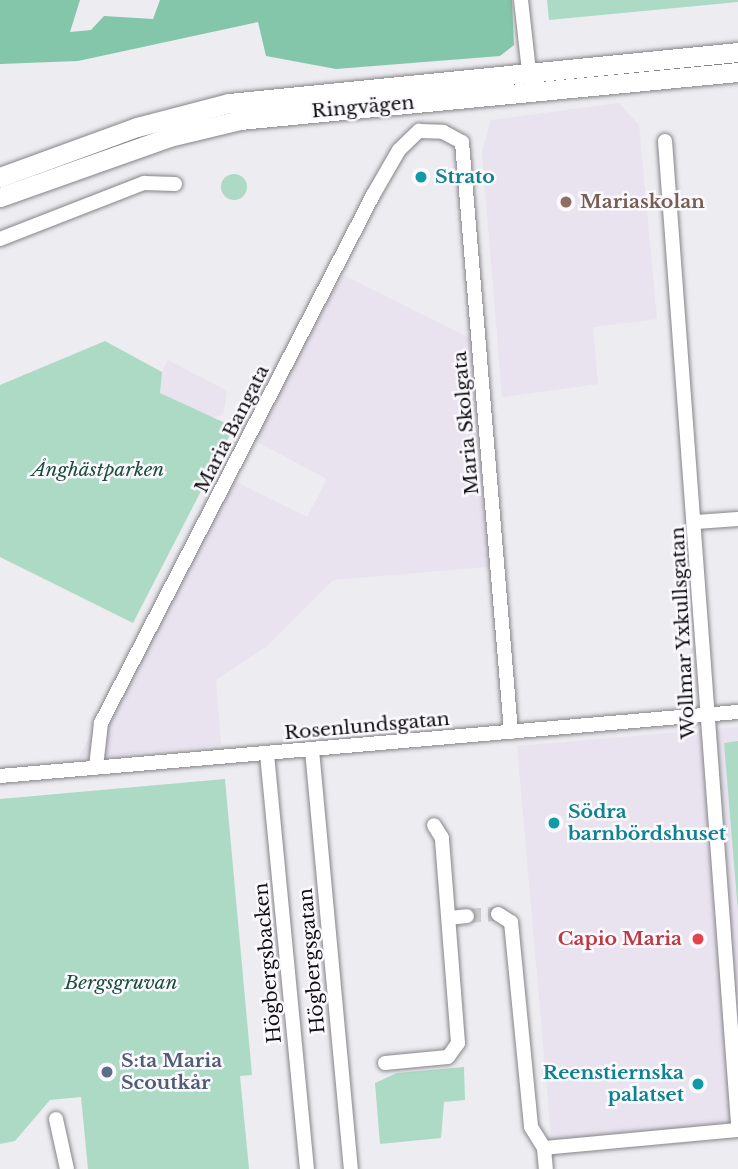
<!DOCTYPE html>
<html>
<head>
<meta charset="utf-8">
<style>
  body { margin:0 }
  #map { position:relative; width:738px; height:1169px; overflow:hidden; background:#edecf0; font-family:"Libre Baskerville",serif }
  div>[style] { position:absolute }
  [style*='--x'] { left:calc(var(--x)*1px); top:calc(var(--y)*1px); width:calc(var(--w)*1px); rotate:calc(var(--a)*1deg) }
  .built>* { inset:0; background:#e8e3ef }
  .green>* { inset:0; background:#addac5 }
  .round { border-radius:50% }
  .forest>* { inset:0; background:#84c6a9 }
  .street-tunnel>* { height:14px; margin-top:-7px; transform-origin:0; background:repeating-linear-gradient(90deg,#cccbce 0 14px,transparent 0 21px) }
  .roads { filter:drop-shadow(0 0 2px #868488) drop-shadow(0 0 2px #868488) }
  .street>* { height:14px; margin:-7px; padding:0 7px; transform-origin:7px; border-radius:7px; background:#fff }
  .secondary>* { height:19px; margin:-9.5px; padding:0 9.5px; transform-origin:9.5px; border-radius:9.5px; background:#fff }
  .dots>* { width:19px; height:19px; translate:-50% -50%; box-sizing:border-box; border:4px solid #fbf9fd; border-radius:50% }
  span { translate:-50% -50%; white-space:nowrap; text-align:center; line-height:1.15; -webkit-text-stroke:5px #fbf9fd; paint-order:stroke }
  .street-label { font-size:19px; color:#0f0f10 }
  .culture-label { font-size:19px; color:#0d838f; font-weight:700 }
  .left { translate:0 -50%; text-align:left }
  .right { translate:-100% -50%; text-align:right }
  .education-label { font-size:19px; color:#785e54; font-weight:700 }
  .park-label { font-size:19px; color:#1a4f3b; font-style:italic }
  .health-label { font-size:19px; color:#be3a42; font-weight:700 }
  .service-label { font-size:19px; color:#4e5e75; font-weight:700 }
</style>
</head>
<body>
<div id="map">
  <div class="built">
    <div style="clip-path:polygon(619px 103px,639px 125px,657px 319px,593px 327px,598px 384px,502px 397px,482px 152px,491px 120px)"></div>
    <div style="clip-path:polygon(343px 275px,480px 343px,499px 566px,333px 580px,267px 646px,216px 680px,221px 745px,78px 759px,226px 477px,307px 517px,327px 479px,248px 437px)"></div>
    <div style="clip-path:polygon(168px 360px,227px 391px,223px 415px,210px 418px,160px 393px,156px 385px)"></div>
    <div style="clip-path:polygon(738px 727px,738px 995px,730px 996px,738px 1129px,552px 1147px,517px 746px)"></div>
  </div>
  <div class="green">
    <div style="clip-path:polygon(547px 0,738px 0,738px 2px,549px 20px)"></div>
    <div class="round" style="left:221px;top:174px;width:26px;height:26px"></div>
    <div style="clip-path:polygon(105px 341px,162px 372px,160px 393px,234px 427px,133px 623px,0 557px,0 385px)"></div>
    <div style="clip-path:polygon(738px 741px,738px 912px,724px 743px)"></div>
    <div style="clip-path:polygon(225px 779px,252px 1075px,240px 1076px,249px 1169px,88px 1169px,81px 1097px,50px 1100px,15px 1141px,0 1144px,0 799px)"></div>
    <div style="clip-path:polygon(464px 1067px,465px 1100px,444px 1102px,441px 1138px,380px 1144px,375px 1083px,397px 1073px)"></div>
  </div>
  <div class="forest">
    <div style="clip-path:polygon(0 0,80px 0,70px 32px,91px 30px,104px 16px,153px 19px,160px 0,512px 0,514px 45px,500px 56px,336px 69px,266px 56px,258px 22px,78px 61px,0 64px)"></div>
  </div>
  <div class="street-tunnel">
    <div style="--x:467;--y:916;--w:31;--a:-4"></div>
  </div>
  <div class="roads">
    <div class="street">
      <div style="--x:521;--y:0;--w:81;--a:83.6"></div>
      <div style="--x:665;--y:141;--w:985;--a:85.75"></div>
      <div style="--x:0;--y:239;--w:155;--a:-21.3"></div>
      <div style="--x:144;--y:183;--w:31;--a:2"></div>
      <div style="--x:696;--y:522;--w:42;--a:-4.1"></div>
      <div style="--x:312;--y:750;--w:421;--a:84.7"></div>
      <div style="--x:267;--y:754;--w:417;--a:84.5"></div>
      <div style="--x:96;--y:767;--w:44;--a:-83.5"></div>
      <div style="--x:101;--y:723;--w:594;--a:-62.74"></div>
      <div style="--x:373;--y:195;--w:52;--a:-60"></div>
      <div style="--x:399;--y:150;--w:28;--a:-44"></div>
      <div style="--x:419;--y:131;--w:24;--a:2"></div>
      <div style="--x:443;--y:132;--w:21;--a:28"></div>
      <div style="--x:462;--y:142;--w:592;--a:85.25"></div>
      <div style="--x:0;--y:776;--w:741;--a:-4.96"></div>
      <div style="--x:498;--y:914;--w:15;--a:32"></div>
      <div style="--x:511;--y:922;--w:206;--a:84.4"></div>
      <div style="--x:531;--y:1127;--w:25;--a:58"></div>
      <div style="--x:544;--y:1148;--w:21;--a:85"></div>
      <div style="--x:449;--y:918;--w:18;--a:-6"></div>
      <div style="--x:385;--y:1063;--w:63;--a:-5.4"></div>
      <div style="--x:448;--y:1057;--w:17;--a:-54"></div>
      <div style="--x:458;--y:1043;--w:206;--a:-94.5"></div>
      <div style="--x:442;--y:838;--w:15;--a:-122"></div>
      <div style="--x:56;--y:1119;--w:51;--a:77.6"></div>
      <div style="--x:544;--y:1148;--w:195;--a:-5.3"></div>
    </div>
    <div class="secondary">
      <div style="--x:0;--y:177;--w:146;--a:-20.1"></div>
      <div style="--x:137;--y:127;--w:95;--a:-14.6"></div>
      <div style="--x:229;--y:103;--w:512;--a:-5.72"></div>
      <div style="--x:0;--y:197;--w:179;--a:-19.5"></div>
      <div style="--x:169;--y:137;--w:73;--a:-13.5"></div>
      <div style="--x:240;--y:120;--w:500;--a:-5.51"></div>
    </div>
  </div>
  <div class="dots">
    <div style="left:421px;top:177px;background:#0f9aa8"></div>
    <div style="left:566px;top:202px;background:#8d6e63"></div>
    <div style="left:554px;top:823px;background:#0f9aa8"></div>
    <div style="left:698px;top:939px;background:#e0444e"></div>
    <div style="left:107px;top:1072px;background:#5c6f8a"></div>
    <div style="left:698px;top:1084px;background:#0f9aa8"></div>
  </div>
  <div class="street-label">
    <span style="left:363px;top:107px;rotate:-5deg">Ringvägen</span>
    <span style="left:466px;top:423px;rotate:-95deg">Maria Skolgata</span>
    <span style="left:232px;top:429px;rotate:-63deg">Maria Bangata</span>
    <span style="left:683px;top:633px;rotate:-93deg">Wollmar Yxkullsgatan</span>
    <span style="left:367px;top:726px;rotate:-5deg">Rosenlundsgatan</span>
    <span style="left:312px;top:961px;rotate:-95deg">Högbergsgatan</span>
    <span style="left:268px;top:963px;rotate:-95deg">Högbergsbacken</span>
  </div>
  <div class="culture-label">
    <span class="left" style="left:435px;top:177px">Strato</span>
    <span class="left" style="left:568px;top:823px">Södra<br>barnbördshuset</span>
    <span class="right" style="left:684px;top:1084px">Reenstiernska<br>palatset</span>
  </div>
  <div class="education-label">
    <span class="left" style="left:580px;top:202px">Mariaskolan</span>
  </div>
  <div class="park-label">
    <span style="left:98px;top:470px">Ånghästparken</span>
    <span style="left:121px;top:983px">Bergsgruvan</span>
  </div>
  <div class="health-label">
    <span class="right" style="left:682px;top:939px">Capio Maria</span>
  </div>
  <div class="service-label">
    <span class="left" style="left:121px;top:1072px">S:ta Maria<br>Scoutkår</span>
  </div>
</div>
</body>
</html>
